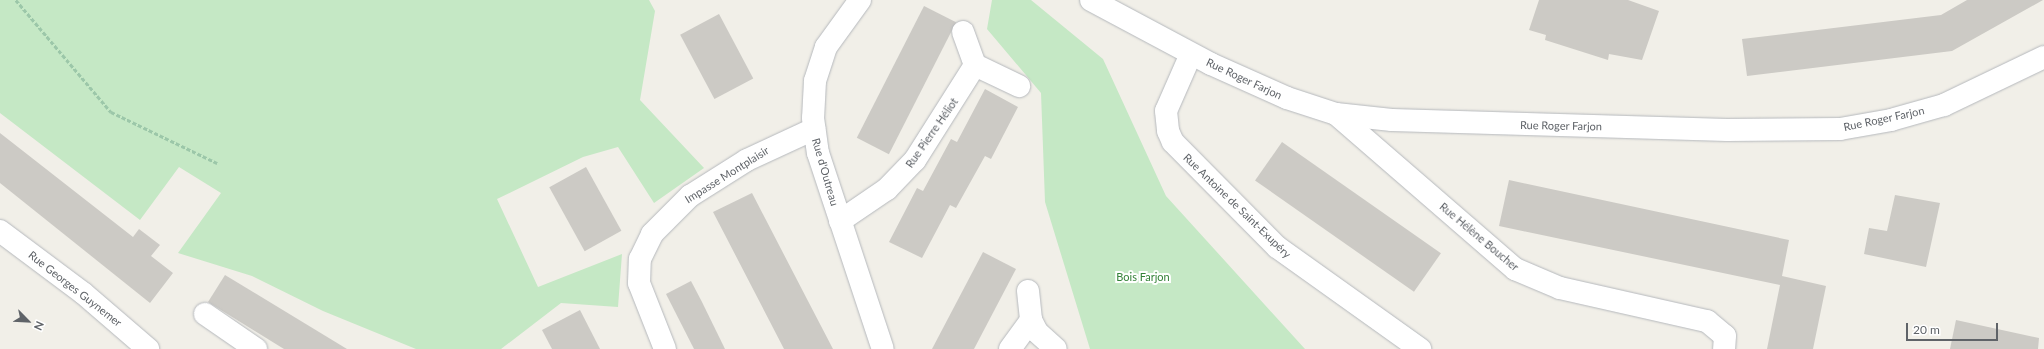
<!DOCTYPE html>
<html>
<head>
<meta charset="utf-8">
<style>
  body { margin:0 }
  #map { position:relative; width:2044px; height:349px; overflow:hidden; background:#f1efe8; font-family:Lato,sans-serif }
  div>[style] { position:absolute }
  [style*='--x'] { left:calc(var(--x)*1px); top:calc(var(--y)*1px); width:calc(var(--w)*1px); rotate:calc(var(--a)*1deg) }
  .green>* { inset:0; background:#c5e8c5 }
  .building>* { inset:0; background:#cccac5; transform-origin:0 0 }
  .path>* { height:2.5px; margin-top:-1.25px; transform-origin:0; background:repeating-linear-gradient(90deg,#9cc7a9 0 4px,transparent 0 6px) }
  .roads { filter:drop-shadow(0 0 1px #b5b8bc) drop-shadow(0 0 1px #b5b8bc) }
  .minor>* { height:22px; margin:-11px; padding:0 11px; transform-origin:11px; border-radius:11px; background:#fff }
  span { translate:-50% -50%; white-space:nowrap; text-align:center; line-height:1.15; -webkit-text-stroke:4px #fff; paint-order:stroke }
  .street-label { font-size:11px; color:#5f6368 }
  .park-label { font-size:11px; color:#348238 }
  .north { position:absolute; left:8px; top:301px; width:40px; height:40px; -webkit-text-stroke:3px #fff; paint-order:stroke; rotate:114deg; font-size:11px; font-weight:700; line-height:16px; text-align:center; color:#5f6368 }
  .north::after { content:''; display:block; margin:auto; width:14px; height:18px; background:#5f6368; clip-path:polygon(50% 0,100% 100%,50% 72%,0 100%) }
  .scale { position:absolute; left:1906px; top:323px; width:92px; height:18px; box-sizing:border-box; border:2px solid #5f6368; border-top:0; padding-left:5px; font-size:12px; line-height:14px; white-space:nowrap; color:#5f6368; -webkit-text-stroke:3px #fff; paint-order:stroke }
</style>
</head>
<body>
<div id="map">
  <div class="green">
    <div style="clip-path:polygon(0 0,649px 0,655px 11px,640px 100px,704px 168px,654px 203px,618px 147px,583px 157px,497px 199px,538px 287px,622px 254px,618px 307px,561px 303px,501px 349px,416px 349px,323px 311px,252px 276px,178px 253px,221px 193px,179px 167px,140px 220px,0 113px)"></div>
    <div style="clip-path:polygon(992px 0,1031px 0,1103px 59px,1166px 196px,1305px 349px,1090px 349px,1045px 202px,1041px 93px,987px 29px)"></div>
  </div>
  <div class="building">
    <div style="clip-path:polygon(1539px 0,1628px 0,1659px 11px,1642px 60px,1609px 54px,1608px 60px,1545px 40px,1546px 35px,1529px 30px)"></div>
    <div style="clip-path:polygon(1967px 0,2043px 0,1952px 51px,1747px 76px,1742px 39px,1941px 15px)"></div>
    <div style="left:924px;top:6px;width:36px;height:148px;rotate:27deg"></div>
    <div style="left:719px;top:14px;width:73px;height:44px;rotate:62deg"></div>
    <div style="clip-path:polygon(985px 89px,1018px 107px,991px 159px,985px 156px,956px 208px,950px 205px,922px 258px,889px 242px,917px 188px,923px 191px,951px 139px,957px 142px)"></div>
    <div style="clip-path:polygon(0 133px,133px 237px,139px 229px,160px 245px,151px 256px,173px 273px,150px 303px,0 183px)"></div>
    <div style="left:1282px;top:142px;width:194px;height:47px;rotate:35deg"></div>
    <div style="left:586px;top:167px;width:73px;height:42px;rotate:61deg"></div>
    <div style="clip-path:polygon(1509px 180px,1789px 240px,1782px 276px,1826px 286px,1813px 349px,1767px 349px,1780px 285px,1499px 226px)"></div>
    <div style="clip-path:polygon(752px 193px,808px 301px,833px 349px,784px 349px,725px 235px,713px 212px)"></div>
    <div style="clip-path:polygon(1895px 195px,1940px 203px,1926px 267px,1864px 254px,1869px 228px,1887px 231px)"></div>
    <div style="clip-path:polygon(983px 252px,1016px 269px,974px 349px,932px 349px)"></div>
    <div style="clip-path:polygon(225px 275px,347px 349px,284px 349px,208px 302px)"></div>
    <div style="clip-path:polygon(691px 281px,702px 302px,725px 349px,694px 349px,666px 294px)"></div>
    <div style="clip-path:polygon(580px 310px,600px 349px,552px 349px,542px 330px)"></div>
    <div style="clip-path:polygon(1956px 320px,2039px 338px,2038px 349px,1950px 349px)"></div>
  </div>
  <div class="path">
    <div style="--x:16;--y:0;--w:147;--a:49.7"></div>
    <div style="--x:111;--y:112;--w:118;--a:25.7"></div>
  </div>
  <div class="roads">
    <div class="minor">
      <div style="--x:860;--y:0;--w:58;--a:125.9"></div>
      <div style="--x:826;--y:47;--w:36;--a:108"></div>
      <div style="--x:815;--y:81;--w:37;--a:93"></div>
      <div style="--x:813;--y:118;--w:35;--a:82"></div>
      <div style="--x:818;--y:153;--w:206;--a:71.7"></div>
      <div style="--x:1091;--y:0;--w:136;--a:28.1"></div>
      <div style="--x:1211;--y:64;--w:83;--a:24.1"></div>
      <div style="--x:1287;--y:98;--w:52;--a:18.1"></div>
      <div style="--x:1336;--y:114;--w:56;--a:6.1"></div>
      <div style="--x:1392;--y:120;--w:335;--a:1.7"></div>
      <div style="--x:1727;--y:130;--w:113;--a:-0.5"></div>
      <div style="--x:1840;--y:129;--w:52;--a:-10"></div>
      <div style="--x:1891;--y:120;--w:55;--a:-15.8"></div>
      <div style="--x:1944;--y:105;--w:111;--a:-25.6"></div>
      <div style="--x:963;--y:32;--w:35;--a:70"></div>
      <div style="--x:975;--y:65;--w:49;--a:25.5"></div>
      <div style="--x:1191;--y:54;--w:62;--a:113.7"></div>
      <div style="--x:1166;--y:111;--w:20;--a:84"></div>
      <div style="--x:1168;--y:131;--w:12;--a:66"></div>
      <div style="--x:1173;--y:142;--w:148;--a:45.3"></div>
      <div style="--x:1277;--y:247;--w:176;--a:35.5"></div>
      <div style="--x:1336;--y:114;--w:237;--a:40.9"></div>
      <div style="--x:1515;--y:269;--w:49;--a:22.9"></div>
      <div style="--x:1560;--y:288;--w:151;--a:12.7"></div>
      <div style="--x:1707;--y:321;--w:23;--a:40"></div>
      <div style="--x:1725;--y:336;--w:13;--a:94"></div>
      <div style="--x:840;--y:221;--w:57;--a:-34.2"></div>
      <div style="--x:887;--y:189;--w:40;--a:-46"></div>
      <div style="--x:915;--y:160;--w:112;--a:-57.7"></div>
      <div style="--x:0;--y:231;--w:104;--a:36.8"></div>
      <div style="--x:83;--y:293;--w:86;--a:40.7"></div>
      <div style="--x:1028;--y:291;--w:29;--a:84"></div>
      <div style="--x:1031;--y:320;--w:13;--a:63"></div>
      <div style="--x:1037;--y:332;--w:25;--a:42"></div>
      <div style="--x:205;--y:314;--w:62;--a:34.5"></div>
      <div style="--x:665;--y:349;--w:71;--a:-111.5"></div>
      <div style="--x:639;--y:283;--w:24;--a:-88"></div>
      <div style="--x:640;--y:259;--w:28;--a:-64"></div>
      <div style="--x:652;--y:234;--w:54;--a:-45"></div>
      <div style="--x:690;--y:196;--w:67;--a:-32.3"></div>
      <div style="--x:747;--y:160;--w:74;--a:-24.8"></div>
      <div style="--x:1010;--y:349;--w:36;--a:-54"></div>
    </div>
  </div>
  <div class="street-label">
    <span style="left:1244px;top:79px;rotate:25deg">Rue Roger Farjon</span>
    <span style="left:1884px;top:119px;rotate:-12deg">Rue Roger Farjon</span>
    <span style="left:1561px;top:126px;rotate:1deg">Rue Roger Farjon</span>
    <span style="left:932px;top:133px;rotate:-55deg">Rue Pierre Héliot</span>
    <span style="left:825px;top:172px;rotate:74deg">Rue d'Outreau</span>
    <span style="left:727px;top:175px;rotate:-32deg">Impasse Montplaisir</span>
    <span style="left:1237px;top:206px;rotate:44deg">Rue Antoine de Saint-Exupéry</span>
    <span style="left:1479px;top:237px;rotate:40deg">Rue Hélène Boucher</span>
    <span style="left:75px;top:289px;rotate:38deg">Rue Georges Guynemer</span>
  </div>
  <div class="park-label">
    <span style="left:1143px;top:277px">Bois Farjon</span>
  </div>
  <div class="north">N</div>
  <div class="scale">20 m</div>
</div>
</body>
</html>
